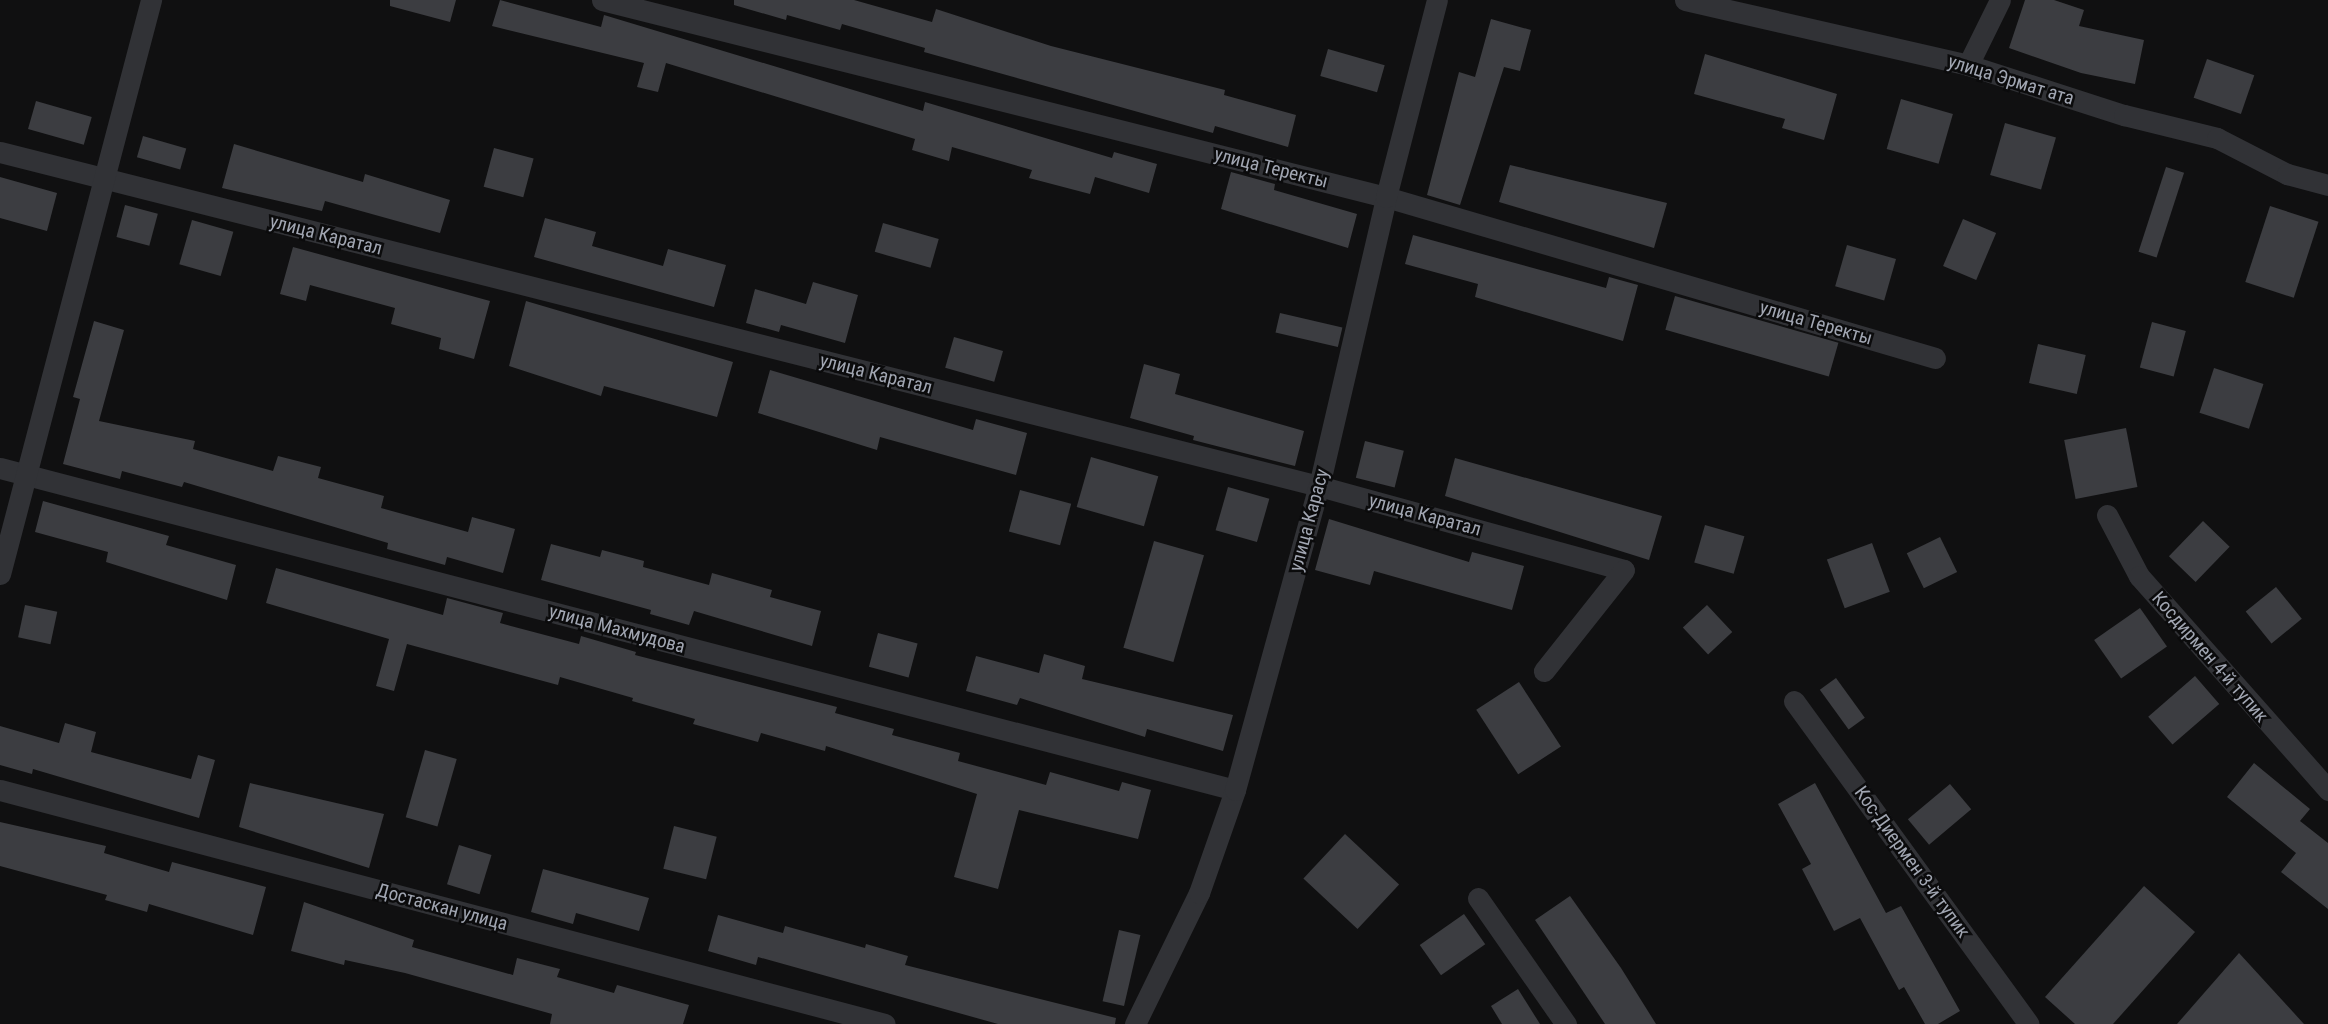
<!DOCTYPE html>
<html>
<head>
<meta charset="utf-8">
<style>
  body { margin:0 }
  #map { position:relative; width:2328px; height:1024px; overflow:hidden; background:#101011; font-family:"Roboto Condensed",sans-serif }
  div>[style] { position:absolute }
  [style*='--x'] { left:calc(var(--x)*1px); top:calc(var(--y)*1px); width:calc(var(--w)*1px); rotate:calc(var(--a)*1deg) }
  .building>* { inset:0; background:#3c3d41; transform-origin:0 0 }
  .minor>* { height:21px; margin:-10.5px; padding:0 10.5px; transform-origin:10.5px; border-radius:10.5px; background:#313236 }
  span { translate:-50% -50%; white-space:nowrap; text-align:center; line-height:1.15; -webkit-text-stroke:5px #0b0b0c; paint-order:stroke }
  .street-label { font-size:19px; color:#a1a6b2 }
</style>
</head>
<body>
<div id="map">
  <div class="building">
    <div style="clip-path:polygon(390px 0,456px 0,450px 22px,390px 6px)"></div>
    <div style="clip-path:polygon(500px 0,601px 27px,604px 15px,923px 111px,925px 102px,1112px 158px,1114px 152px,1157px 164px,1149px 193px,1095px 177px,1090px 194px,1029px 178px,1032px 170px,952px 147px,949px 161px,912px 150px,915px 139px,666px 63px,658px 92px,637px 87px,644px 63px,492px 26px)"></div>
    <div style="clip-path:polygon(734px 0,854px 0,932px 22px,936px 9px,1051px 46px,1225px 90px,1224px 95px,1296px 115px,1288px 147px,1215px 126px,1213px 133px,924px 52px,925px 48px,842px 24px,840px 30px,787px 15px,786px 20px,734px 5px)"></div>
    <div style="clip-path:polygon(2025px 0,2054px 0,2084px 10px,2079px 26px,2144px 40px,2135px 84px,2081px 73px,2009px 48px)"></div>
    <div style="clip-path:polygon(1491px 19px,1531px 30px,1520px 71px,1504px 67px,1460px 205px,1427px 195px,1459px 72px,1475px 77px)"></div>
    <div style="left:1328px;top:49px;width:59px;height:28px;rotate:16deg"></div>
    <div style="clip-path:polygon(1705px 54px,1837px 94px,1824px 140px,1782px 128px,1785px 119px,1694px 94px)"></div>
    <div style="left:2207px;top:59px;width:50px;height:41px;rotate:19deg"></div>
    <div style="left:1901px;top:99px;width:54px;height:52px;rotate:16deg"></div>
    <div style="left:36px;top:101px;width:58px;height:29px;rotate:16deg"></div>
    <div style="left:2005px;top:123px;width:53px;height:54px;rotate:16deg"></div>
    <div style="left:143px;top:136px;width:45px;height:22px;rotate:16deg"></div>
    <div style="clip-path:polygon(234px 144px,363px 182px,365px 174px,450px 200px,440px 233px,325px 201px,322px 211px,222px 188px)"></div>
    <div style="left:494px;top:148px;width:41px;height:40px;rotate:15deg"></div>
    <div style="clip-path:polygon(1510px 165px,1667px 203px,1654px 248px,1499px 202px)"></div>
    <div style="left:2166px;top:167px;width:19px;height:89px;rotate:18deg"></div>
    <div style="clip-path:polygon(1231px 172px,1275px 184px,1274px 190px,1357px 214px,1348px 248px,1221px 209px)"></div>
    <div style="clip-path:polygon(0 177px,57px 193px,47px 231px,0 218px)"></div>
    <div style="left:125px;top:205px;width:34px;height:33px;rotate:15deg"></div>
    <div style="left:2270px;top:206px;width:51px;height:80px;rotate:18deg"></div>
    <div style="clip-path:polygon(545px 218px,596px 232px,592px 246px,663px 266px,668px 249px,726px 265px,714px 307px,534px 257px)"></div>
    <div style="left:1963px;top:219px;width:36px;height:51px;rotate:23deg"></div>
    <div style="left:192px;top:220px;width:43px;height:46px;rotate:16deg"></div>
    <div style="left:883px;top:223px;width:58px;height:30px;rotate:16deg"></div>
    <div style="clip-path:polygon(1413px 235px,1606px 288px,1609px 277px,1638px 285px,1623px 341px,1475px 297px,1478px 284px,1405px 264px)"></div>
    <div style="left:1847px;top:245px;width:51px;height:43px;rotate:16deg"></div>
    <div style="clip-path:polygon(293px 247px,490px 301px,474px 359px,439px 349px,441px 338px,391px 324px,395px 308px,310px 285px,306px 301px,280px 294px)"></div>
    <div style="clip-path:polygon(813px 282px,858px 295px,845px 343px,781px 325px,779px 332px,746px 323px,755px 289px,806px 304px)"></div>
    <div style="left:1675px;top:296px;width:170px;height:35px;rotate:16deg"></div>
    <div style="clip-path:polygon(526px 301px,733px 362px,717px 417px,604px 386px,601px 396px,509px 366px)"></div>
    <div style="left:1280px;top:313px;width:64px;height:20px;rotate:13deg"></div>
    <div style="clip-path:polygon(94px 321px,124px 330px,99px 421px,195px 441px,193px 449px,273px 471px,278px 456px,321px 467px,318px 478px,384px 496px,381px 508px,468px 532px,472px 517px,515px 529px,503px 573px,447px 557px,445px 565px,387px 549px,388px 543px,184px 482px,182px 487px,122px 471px,120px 479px,63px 464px,80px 399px,73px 397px)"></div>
    <div style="left:2152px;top:322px;width:35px;height:47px;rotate:15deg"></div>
    <div style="left:954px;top:337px;width:51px;height:32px;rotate:16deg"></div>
    <div style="left:2038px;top:344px;width:49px;height:40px;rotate:13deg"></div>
    <div style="clip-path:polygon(1144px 364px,1180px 374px,1175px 394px,1304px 431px,1295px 466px,1193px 440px,1194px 436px,1130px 418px)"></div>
    <div style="left:2214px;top:368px;width:52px;height:47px;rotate:18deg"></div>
    <div style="clip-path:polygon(770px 370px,973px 430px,976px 419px,1027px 433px,1016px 475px,880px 437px,877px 450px,758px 413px)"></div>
    <div style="left:2126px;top:428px;width:60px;height:63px;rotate:79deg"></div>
    <div style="left:1365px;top:441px;width:40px;height:38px;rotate:14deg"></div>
    <div style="left:1091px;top:457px;width:70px;height:52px;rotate:16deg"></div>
    <div style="clip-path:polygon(1455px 458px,1662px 516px,1649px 560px,1445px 496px)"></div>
    <div style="left:1228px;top:487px;width:43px;height:45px;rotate:16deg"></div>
    <div style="left:1020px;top:490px;width:53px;height:43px;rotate:15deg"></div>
    <div style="clip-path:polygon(43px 501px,169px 536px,166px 545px,236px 565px,227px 600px,106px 562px,108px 552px,35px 532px)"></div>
    <div style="clip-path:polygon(1329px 519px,1469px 562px,1472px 552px,1524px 566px,1512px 610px,1374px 571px,1370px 585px,1315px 570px)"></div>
    <div style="left:2203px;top:521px;width:37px;height:49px;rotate:44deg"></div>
    <div style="left:1705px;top:525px;width:41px;height:39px;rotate:16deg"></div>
    <div style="left:1940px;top:537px;width:39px;height:37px;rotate:64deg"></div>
    <div style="left:1154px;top:541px;width:52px;height:111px;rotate:16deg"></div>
    <div style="left:1872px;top:543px;width:52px;height:48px;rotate:70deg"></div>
    <div style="clip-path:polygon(551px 544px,600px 557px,602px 550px,644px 561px,643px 567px,709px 585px,712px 573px,772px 590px,770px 597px,821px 611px,812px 646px,694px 611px,689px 625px,650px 614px,651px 610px,541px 580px)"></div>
    <div style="clip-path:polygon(276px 568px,443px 615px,447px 598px,503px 613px,500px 623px,579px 644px,581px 636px,636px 652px,635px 655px,837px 707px,835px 713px,894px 729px,892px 735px,960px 753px,958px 761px,1046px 785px,1050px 772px,1119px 791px,1122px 782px,1151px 790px,1138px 839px,1019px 810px,998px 889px,954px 877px,977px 794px,826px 746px,825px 751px,761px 733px,758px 742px,693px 724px,695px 719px,632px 701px,633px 698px,560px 677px,558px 685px,407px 644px,394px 691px,376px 686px,389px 639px,266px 603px)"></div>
    <div style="left:2276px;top:587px;width:41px;height:39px;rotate:51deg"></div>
    <div style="left:25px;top:605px;width:33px;height:33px;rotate:12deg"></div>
    <div style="left:1707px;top:605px;width:37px;height:33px;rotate:47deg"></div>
    <div style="left:2140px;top:608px;width:47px;height:56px;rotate:55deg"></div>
    <div style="left:878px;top:633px;width:41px;height:35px;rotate:15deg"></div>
    <div style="clip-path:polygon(1044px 654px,1085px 666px,1082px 679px,1233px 715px,1223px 751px,1147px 729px,1145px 737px,1020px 698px,1017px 705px,966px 691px,976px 656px,1039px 673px)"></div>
    <div style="left:2195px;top:676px;width:37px;height:62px;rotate:49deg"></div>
    <div style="left:1836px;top:678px;width:49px;height:20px;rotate:54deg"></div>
    <div style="left:1519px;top:682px;width:77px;height:51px;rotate:57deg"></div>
    <div style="clip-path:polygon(65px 723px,96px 732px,91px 752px,191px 779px,198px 755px,215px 760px,199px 818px,33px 769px,32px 774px,0 765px,0 726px,59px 743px)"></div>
    <div style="left:425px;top:750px;width:33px;height:70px;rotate:16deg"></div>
    <div style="clip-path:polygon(2254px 763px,2310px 809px,2300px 821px,2328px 843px,2328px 909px,2281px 872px,2296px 853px,2227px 797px)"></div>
    <div style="clip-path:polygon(250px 783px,384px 814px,369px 868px,239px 827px)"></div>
    <div style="clip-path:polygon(1815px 783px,1886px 913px,1901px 906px,1960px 1011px,1938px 1024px,1925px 1024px,1904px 987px,1899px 990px,1860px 918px,1834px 931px,1802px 869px,1811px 864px,1778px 804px)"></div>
    <div style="left:1950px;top:784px;width:33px;height:55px;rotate:50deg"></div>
    <div style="clip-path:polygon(0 822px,106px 846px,104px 853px,169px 872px,172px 862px,266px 887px,253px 935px,149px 904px,147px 912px,105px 900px,107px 895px,0 866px)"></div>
    <div style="left:674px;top:826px;width:44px;height:44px;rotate:14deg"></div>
    <div style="left:1345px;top:834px;width:74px;height:61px;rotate:43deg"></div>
    <div style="left:459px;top:845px;width:34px;height:41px;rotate:17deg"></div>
    <div style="clip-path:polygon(543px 869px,649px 898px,639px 931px,576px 913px,573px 924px,531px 912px)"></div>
    <div style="clip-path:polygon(2144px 886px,2195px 932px,2113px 1024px,2075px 1024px,2045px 997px)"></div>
    <div style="clip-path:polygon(1570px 896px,1621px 968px,1656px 1024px,1605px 1024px,1535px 920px)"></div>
    <div style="clip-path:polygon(304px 902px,414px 940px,412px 947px,513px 975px,517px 958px,560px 969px,557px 977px,614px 993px,617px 985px,689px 1005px,683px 1024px,550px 1024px,552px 1014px,405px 973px,345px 960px,344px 965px,291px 951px)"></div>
    <div style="left:1464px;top:914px;width:37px;height:54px;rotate:55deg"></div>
    <div style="clip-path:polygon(718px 915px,783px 933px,785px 926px,865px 948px,866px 944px,908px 956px,905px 965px,1116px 1018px,1115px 1024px,998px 1024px,758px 957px,756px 965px,708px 951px)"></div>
    <div style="left:1119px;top:930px;width:22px;height:73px;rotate:13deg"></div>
    <div style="clip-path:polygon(2239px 953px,2304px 1024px,2177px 1024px)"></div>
    <div style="clip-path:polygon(1518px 989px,1540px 1024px,1502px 1024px,1491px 1006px)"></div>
  </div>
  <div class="minor">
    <div style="--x:602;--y:0;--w:808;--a:14.11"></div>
    <div style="--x:1386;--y:197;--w:572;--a:16.34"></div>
    <div style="--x:1685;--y:0;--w:290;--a:12.9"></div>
    <div style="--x:1968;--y:65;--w:164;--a:17.8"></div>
    <div style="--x:2124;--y:115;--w:96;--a:13.9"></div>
    <div style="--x:2217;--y:138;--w:79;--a:27.2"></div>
    <div style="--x:2287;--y:174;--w:42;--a:15"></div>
    <div style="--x:1968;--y:65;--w:72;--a:-63.8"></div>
    <div style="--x:0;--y:152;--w:1361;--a:14.21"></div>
    <div style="--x:1319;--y:486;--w:316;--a:15.4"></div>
    <div style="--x:1624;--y:570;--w:129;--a:128.4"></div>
    <div style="--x:0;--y:468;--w:1276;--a:14.61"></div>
    <div style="--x:2107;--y:515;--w:69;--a:62.3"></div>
    <div style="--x:2139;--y:576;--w:286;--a:48.5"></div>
    <div style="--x:0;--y:574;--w:594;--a:-75.26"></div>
    <div style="--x:1794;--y:701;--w:399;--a:54"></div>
    <div style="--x:0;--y:790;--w:915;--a:14.81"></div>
    <div style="--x:1478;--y:898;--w:154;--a:55.1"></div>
    <div style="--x:1135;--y:1024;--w:146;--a:-64"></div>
    <div style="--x:1199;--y:893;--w:109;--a:-70.7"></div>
    <div style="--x:1235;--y:790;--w:315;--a:-74.6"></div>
    <div style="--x:1319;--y:486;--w:297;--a:-76.9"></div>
    <div style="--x:1386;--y:197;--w:203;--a:-75.5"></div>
  </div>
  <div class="street-label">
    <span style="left:2011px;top:80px;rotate:17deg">улица Эрмат ата</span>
    <span style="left:1271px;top:168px;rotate:14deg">улица Теректы</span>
    <span style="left:326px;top:235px;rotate:14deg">улица Каратал</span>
    <span style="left:1816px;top:323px;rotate:16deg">улица Теректы</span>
    <span style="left:876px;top:374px;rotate:14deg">улица Каратал</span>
    <span style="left:1425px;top:515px;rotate:15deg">улица Каратал</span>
    <span style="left:1309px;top:520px;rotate:-75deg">улица Карасу</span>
    <span style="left:617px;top:629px;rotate:15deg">улица Махмудова</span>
    <span style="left:2210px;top:657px;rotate:49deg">Косдирмен 4-й тупик</span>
    <span style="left:1912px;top:862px;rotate:54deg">Кос-Диермен 3-й тупик</span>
    <span style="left:442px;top:907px;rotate:15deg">Достаскан улица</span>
  </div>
</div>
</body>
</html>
